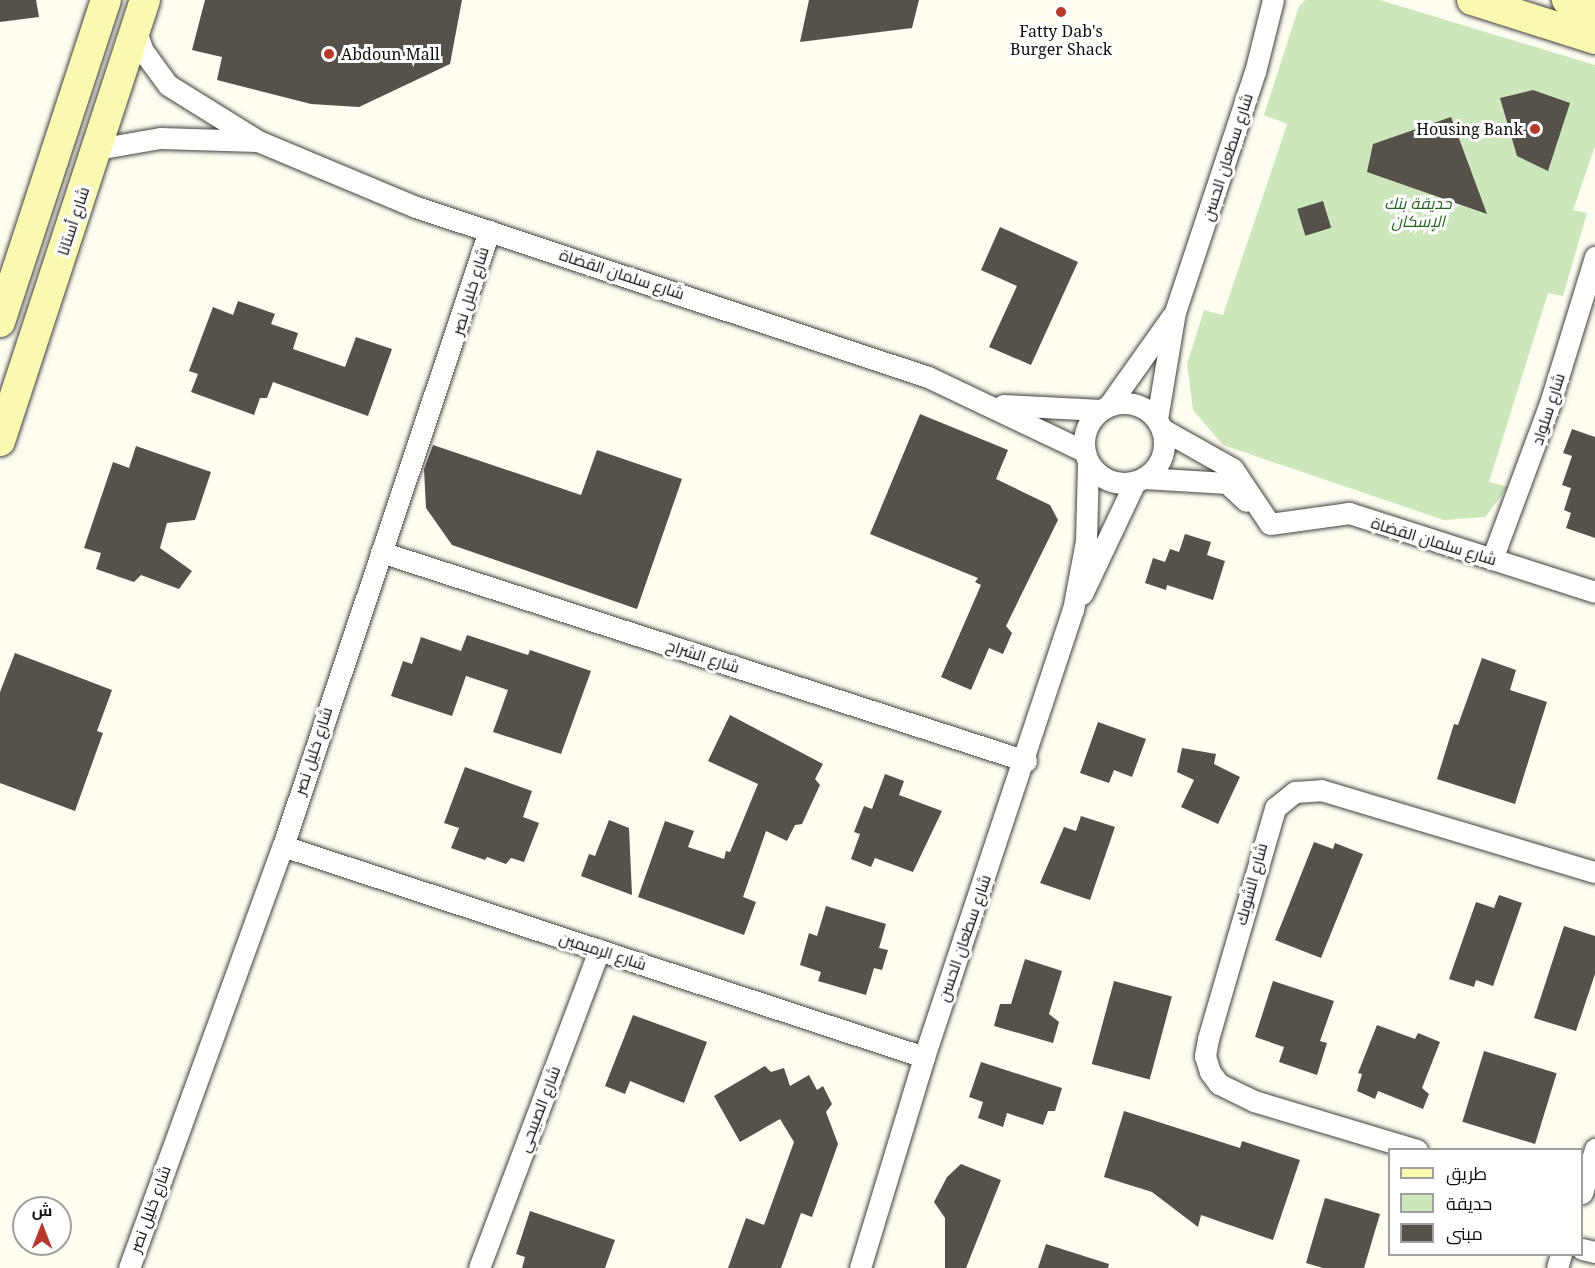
<!DOCTYPE html>
<html>
<head>
<meta charset="utf-8">
<style>
  body { margin:0 }
  #map { position:relative; width:1595px; height:1268px; overflow:hidden; background:#fefdf0; font-family:"Noto Serif",Cairo,serif }
  div>[style] { position:absolute }
  [style*='--x'] { left:calc(var(--x)*1px); top:calc(var(--y)*1px); width:calc(var(--w)*1px); rotate:calc(var(--a)*1deg) }
  .green>* { inset:0; background:#cce7bc }
  .building>* { inset:0; background:#56514b; transform-origin:0 0 }
  .roads { filter:drop-shadow(0 0 2px #414141) drop-shadow(0 0 2px #414141) }
  .street>* { height:21px; margin:-10.5px; padding:0 10.5px; transform-origin:10.5px; border-radius:10.5px; background:#fff }
  .street>.ring { margin:-10.5px; padding:0; box-sizing:content-box; background:none; border:21px solid #fff; border-radius:50% }
  .secondary>* { height:30px; margin:-15px; padding:0 15px; transform-origin:15px; border-radius:15px; background:#f9faaf }
  .dots>* { width:16px; height:16px; translate:-50% -50%; box-sizing:border-box; border:3px solid #fff; border-radius:50% }
  span { translate:-50% -50%; white-space:nowrap; text-align:center; line-height:1.15; -webkit-text-stroke:6px #fff; paint-order:stroke }
  .poi-label { font-size:16px; color:#0e0e0e }
  .left { translate:0 -50%; text-align:left }
  .right { translate:-100% -50%; text-align:right }
  .street-label { font-size:16px; color:#0e0e0e }
  .park-label { font-size:16px; color:#276322; font-style:italic }
  .legend { position:absolute; left:1388px; top:1148px; width:195px; height:108px; box-sizing:border-box; background:#fff; border:2px solid #9f9f9f; margin:0; padding:8px 10px; list-style:none; font-size:18px; color:#0e0e0e }
  .legend li { display:flex; align-items:center; gap:12px; height:30px }
  .legend b { width:30px; border:2px solid #9f9f9f }
  .north { position:absolute; left:12px; top:1196px; width:60px; height:60px; box-sizing:border-box; background:#fff; border:2px solid #9f9f9f; border-radius:50%; rotate:0deg; font-size:16px; font-weight:700; line-height:24px; text-align:center; color:#0e0e0e }
  .north::after { content:''; display:block; margin:auto; width:21px; height:27px; background:#b7392e; clip-path:polygon(50% 0,100% 100%,50% 72%,0 100%) }
</style>
</head>
<body>
<div id="map">
  <div class="green">
    <div style="clip-path:polygon(1305px 0,1380px 0,1595px 65px,1595px 146px,1573px 210px,1587px 213px,1563px 296px,1548px 293px,1489px 482px,1508px 487px,1485px 517px,1444px 520px,1223px 445px,1193px 410px,1187px 364px,1204px 310px,1223px 315px,1287px 124px,1264px 115px,1299px 6px)"></div>
  </div>
  <div class="building">
    <div style="clip-path:polygon(0 0,36px 0,39px 17px,0 22px)"></div>
    <div style="clip-path:polygon(205px 0,462px 0,450px 64px,359px 107px,311px 104px,217px 80px,222px 57px,192px 50px)"></div>
    <div style="clip-path:polygon(809px 0,919px 0,912px 28px,800px 42px)"></div>
    <div style="clip-path:polygon(1533px 90px,1570px 103px,1548px 171px,1517px 156px,1500px 98px)"></div>
    <div style="clip-path:polygon(1451px 117px,1487px 214px,1367px 172px,1373px 144px)"></div>
    <div style="left:1323px;top:201px;width:28px;height:27px;rotate:73deg"></div>
    <div style="clip-path:polygon(1000px 227px,1078px 262px,1031px 365px,989px 347px,1017px 286px,981px 270px)"></div>
    <div style="clip-path:polygon(238px 301px,275px 314px,271px 324px,298px 333px,293px 349px,345px 367px,356px 337px,392px 349px,368px 416px,273px 382px,267px 398px,260px 398px,254px 415px,191px 392px,198px 374px,189px 371px,213px 307px,233px 315px)"></div>
    <div style="clip-path:polygon(920px 414px,1008px 450px,996px 479px,1050px 505px,1058px 520px,1006px 626px,1012px 633px,1003px 654px,989px 648px,971px 690px,941px 677px,981px 585px,975px 582px,978px 578px,870px 534px)"></div>
    <div style="clip-path:polygon(1572px 429px,1595px 437px,1595px 538px,1566px 528px,1571px 513px,1564px 510px,1571px 488px,1562px 485px,1572px 456px,1563px 453px)"></div>
    <div style="clip-path:polygon(433px 445px,581px 495px,597px 450px,682px 479px,637px 609px,452px 545px,426px 508px,424px 469px)"></div>
    <div style="clip-path:polygon(136px 446px,211px 472px,195px 520px,167px 523px,160px 548px,192px 571px,179px 589px,141px 575px,134px 582px,96px 569px,101px 553px,84px 548px,113px 462px,129px 468px)"></div>
    <div style="clip-path:polygon(1185px 534px,1211px 542px,1207px 555px,1225px 561px,1213px 600px,1167px 585px,1166px 590px,1145px 583px,1153px 558px,1165px 562px,1170px 549px,1179px 552px)"></div>
    <div style="clip-path:polygon(467px 635px,528px 655px,530px 650px,591px 671px,561px 754px,493px 732px,508px 690px,466px 676px,452px 716px,391px 696px,403px 661px,412px 664px,421px 637px,461px 651px)"></div>
    <div style="clip-path:polygon(15px 653px,112px 690px,97px 731px,103px 733px,75px 811px,0 783px,0 692px)"></div>
    <div style="clip-path:polygon(1482px 658px,1516px 670px,1510px 690px,1547px 702px,1515px 804px,1437px 779px,1454px 724px,1458px 725px)"></div>
    <div style="clip-path:polygon(730px 715px,823px 764px,815px 779px,820px 785px,802px 824px,795px 825px,787px 841px,766px 831px,743px 897px,756px 902px,744px 935px,638px 897px,665px 821px,694px 831px,688px 847px,724px 859px,726px 851px,730px 852px,758px 784px,708px 761px)"></div>
    <div style="clip-path:polygon(1098px 722px,1146px 739px,1132px 777px,1114px 770px,1109px 783px,1080px 773px)"></div>
    <div style="clip-path:polygon(1182px 748px,1216px 754px,1214px 764px,1240px 777px,1218px 824px,1181px 807px,1194px 780px,1177px 772px)"></div>
    <div style="clip-path:polygon(465px 767px,532px 791px,523px 817px,539px 823px,524px 862px,511px 858px,506px 864px,487px 857px,485px 860px,451px 848px,459px 828px,444px 823px)"></div>
    <div style="clip-path:polygon(885px 774px,904px 781px,899px 795px,942px 811px,913px 872px,875px 858px,871px 867px,851px 859px,860px 834px,854px 832px,864px 806px,872px 809px)"></div>
    <div style="clip-path:polygon(1081px 816px,1115px 827px,1090px 900px,1040px 883px,1064px 827px,1076px 831px)"></div>
    <div style="clip-path:polygon(609px 820px,629px 828px,632px 895px,581px 876px,589px 854px,595px 856px)"></div>
    <div style="clip-path:polygon(1314px 842px,1333px 849px,1335px 843px,1363px 854px,1321px 958px,1275px 940px)"></div>
    <div style="clip-path:polygon(1499px 895px,1522px 903px,1493px 986px,1476px 980px,1474px 987px,1449px 979px,1476px 902px,1494px 908px)"></div>
    <div style="clip-path:polygon(826px 906px,886px 924px,879px 948px,888px 950px,882px 970px,874px 968px,866px 995px,818px 981px,821px 972px,800px 965px,809px 933px,817px 936px)"></div>
    <div style="clip-path:polygon(1564px 926px,1595px 936px,1595px 974px,1576px 1031px,1534px 1018px)"></div>
    <div style="clip-path:polygon(1025px 959px,1062px 971px,1049px 1014px,1059px 1022px,1053px 1043px,994px 1026px,1000px 1004px,1011px 1004px)"></div>
    <div style="left:1114px;top:981px;width:60px;height:86px;rotate:15deg"></div>
    <div style="clip-path:polygon(1273px 981px,1334px 1001px,1320px 1041px,1327px 1043px,1317px 1075px,1279px 1062px,1284px 1047px,1255px 1037px)"></div>
    <div style="clip-path:polygon(633px 1015px,707px 1042px,684px 1103px,630px 1081px,625px 1094px,605px 1086px)"></div>
    <div style="clip-path:polygon(1377px 1025px,1415px 1039px,1418px 1033px,1440px 1042px,1422px 1088px,1429px 1094px,1423px 1109px,1378px 1091px,1375px 1099px,1357px 1091px,1362px 1074px,1358px 1073px)"></div>
    <div style="left:1484px;top:1051px;width:76px;height:74px;rotate:17deg"></div>
    <div style="clip-path:polygon(981px 1062px,1062px 1088px,1055px 1111px,1048px 1111px,1043px 1125px,1007px 1113px,1003px 1127px,978px 1118px,983px 1102px,969px 1097px)"></div>
    <div style="clip-path:polygon(765px 1066px,771px 1072px,784px 1068px,790px 1086px,809px 1075px,817px 1090px,823px 1086px,832px 1104px,826px 1112px,838px 1144px,812px 1217px,801px 1213px,781px 1268px,728px 1268px,746px 1218px,764px 1225px,794px 1142px,780px 1119px,740px 1142px,714px 1096px)"></div>
    <div style="clip-path:polygon(1124px 1111px,1240px 1148px,1242px 1141px,1300px 1160px,1273px 1240px,1201px 1215px,1198px 1227px,1152px 1192px,1104px 1177px)"></div>
    <div style="clip-path:polygon(961px 1164px,1001px 1180px,966px 1268px,945px 1268px,945px 1218px,934px 1202px,947px 1177px)"></div>
    <div style="clip-path:polygon(1325px 1198px,1380px 1214px,1364px 1268px,1323px 1268px,1306px 1263px)"></div>
    <div style="clip-path:polygon(530px 1211px,615px 1240px,605px 1268px,522px 1268px,525px 1257px,516px 1254px)"></div>
    <div style="clip-path:polygon(1046px 1244px,1109px 1264px,1108px 1268px,1038px 1268px)"></div>
  </div>
  <div class="roads">
    <div class="street">
      <div style="--x:136;--y:31;--w:21;--a:71"></div>
      <div style="--x:143;--y:51;--w:42;--a:53.7"></div>
      <div style="--x:168;--y:85;--w:106;--a:31.9"></div>
      <div style="--x:258;--y:141;--w:171;--a:22.7"></div>
      <div style="--x:416;--y:207;--w:539;--a:18.37"></div>
      <div style="--x:928;--y:377;--w:173;--a:25.4"></div>
      <div style="--x:97;--y:149;--w:64;--a:-9.9"></div>
      <div style="--x:160;--y:138;--w:97;--a:1.8"></div>
      <div class="ring" style="left:1084px;top:403px;width:59px;height:59px"></div>
      <div style="--x:1003;--y:405;--w:98;--a:2.9"></div>
      <div style="--x:1109;--y:405;--w:110;--a:-54.6"></div>
      <div style="--x:1157;--y:419;--w:109;--a:-80.5"></div>
      <div style="--x:1175;--y:312;--w:253;--a:-71.6"></div>
      <div style="--x:1255;--y:72;--w:74;--a:-76"></div>
      <div style="--x:1162;--y:429;--w:81;--a:29.4"></div>
      <div style="--x:1233;--y:469;--w:66;--a:56.1"></div>
      <div style="--x:1144;--y:478;--w:83;--a:3.4"></div>
      <div style="--x:1227;--y:483;--w:26;--a:43"></div>
      <div style="--x:1270;--y:524;--w:80;--a:-7.9"></div>
      <div style="--x:1349;--y:513;--w:258;--a:17.8"></div>
      <div style="--x:381;--y:552;--w:678;--a:17.95"></div>
      <div style="--x:1492;--y:559;--w:170;--a:-69.6"></div>
      <div style="--x:1551;--y:400;--w:150;--a:-72.9"></div>
      <div style="--x:1082;--y:594;--w:124;--a:-64.7"></div>
      <div style="--x:283;--y:846;--w:675;--a:18.22"></div>
      <div style="--x:1417;--y:1150;--w:170;--a:-163.3"></div>
      <div style="--x:1254;--y:1101;--w:39;--a:-154"></div>
      <div style="--x:1219;--y:1084;--w:15;--a:-127"></div>
      <div style="--x:1210;--y:1072;--w:17;--a:-107"></div>
      <div style="--x:1205;--y:1056;--w:17;--a:-80"></div>
      <div style="--x:1208;--y:1039;--w:241;--a:-73.8"></div>
      <div style="--x:1275;--y:808;--w:26;--a:-39"></div>
      <div style="--x:1295;--y:792;--w:26;--a:-4"></div>
      <div style="--x:1321;--y:790;--w:286;--a:16.7"></div>
      <div style="--x:1582;--y:1193;--w:46;--a:-73.5"></div>
      <div style="--x:1582;--y:1249;--w:13;--a:13"></div>
      <div style="--x:129;--y:1268;--w:449;--a:-70"></div>
      <div style="--x:283;--y:846;--w:649;--a:-71.48"></div>
      <div style="--x:479;--y:1268;--w:340;--a:-69.3"></div>
      <div style="--x:860;--y:1268;--w:220;--a:-73.1"></div>
      <div style="--x:924;--y:1057;--w:471;--a:-71.6"></div>
      <div style="--x:1073;--y:610;--w:70;--a:-79.3"></div>
      <div style="--x:1086;--y:541;--w:78;--a:-88.5"></div>
      <div style="--x:1557;--y:1268;--w:15;--a:-74"></div>
    </div>
    <div class="secondary">
      <div style="--x:1472;--y:0;--w:129;--a:17.6"></div>
      <div style="--x:1567;--y:0;--w:29;--a:18"></div>
      <div style="--x:0;--y:322;--w:339;--a:-71.8"></div>
      <div style="--x:0;--y:441;--w:464;--a:-71.8"></div>
    </div>
  </div>
  <div class="dots">
    <div style="left:1061px;top:12px;background:#b7392e"></div>
    <div style="left:329px;top:54px;background:#b7392e"></div>
    <div style="left:1535px;top:129px;background:#b7392e"></div>
  </div>
  <div class="poi-label">
    <span style="left:1061px;top:40px">Fatty Dab's<br>Burger Shack</span>
    <span class="left" style="left:341px;top:54px">Abdoun Mall</span>
    <span class="right" style="left:1523px;top:129px">Housing Bank</span>
  </div>
  <div class="street-label">
    <span style="left:1227px;top:157px;rotate:-72deg">شارع سطعان الحسن</span>
    <span style="left:73px;top:221px;rotate:-72deg">شارع أستانا</span>
    <span style="left:622px;top:274px;rotate:18deg">شارع سلمان القضاة</span>
    <span style="left:470px;top:291px;rotate:-73deg">شارع خليل نصر</span>
    <span style="left:1548px;top:409px;rotate:-72deg">شارع سلواد</span>
    <span style="left:1434px;top:541px;rotate:17deg">شارع سلمان القضاة</span>
    <span style="left:703px;top:656px;rotate:18deg">شارع الشراح</span>
    <span style="left:313px;top:751px;rotate:-72deg">شارع خليل نصر</span>
    <span style="left:1251px;top:884px;rotate:-75deg">شارع الشوبك</span>
    <span style="left:964px;top:938px;rotate:-71deg">شارع سطعان الحسن</span>
    <span style="left:603px;top:951px;rotate:18deg">شارع الرميمين</span>
    <span style="left:539px;top:1109px;rotate:-69deg">شارع الصبيحي</span>
    <span style="left:150px;top:1209px;rotate:-70deg">شارع خليل نصر</span>
  </div>
  <div class="park-label">
    <span style="left:1418px;top:212px">حديقة بنك<br>الإسكان</span>
  </div>
  <ul class="legend">
  <li><b style="height:8px;background:#f9faaf"></b>طريق</li>
  <li><b style="height:16px;background:#cce7bc"></b>حديقة</li>
  <li><b style="height:16px;background:#56514b"></b>مبنى</li>
  </ul>
  <div class="north">ش</div>
</div>
</body>
</html>
